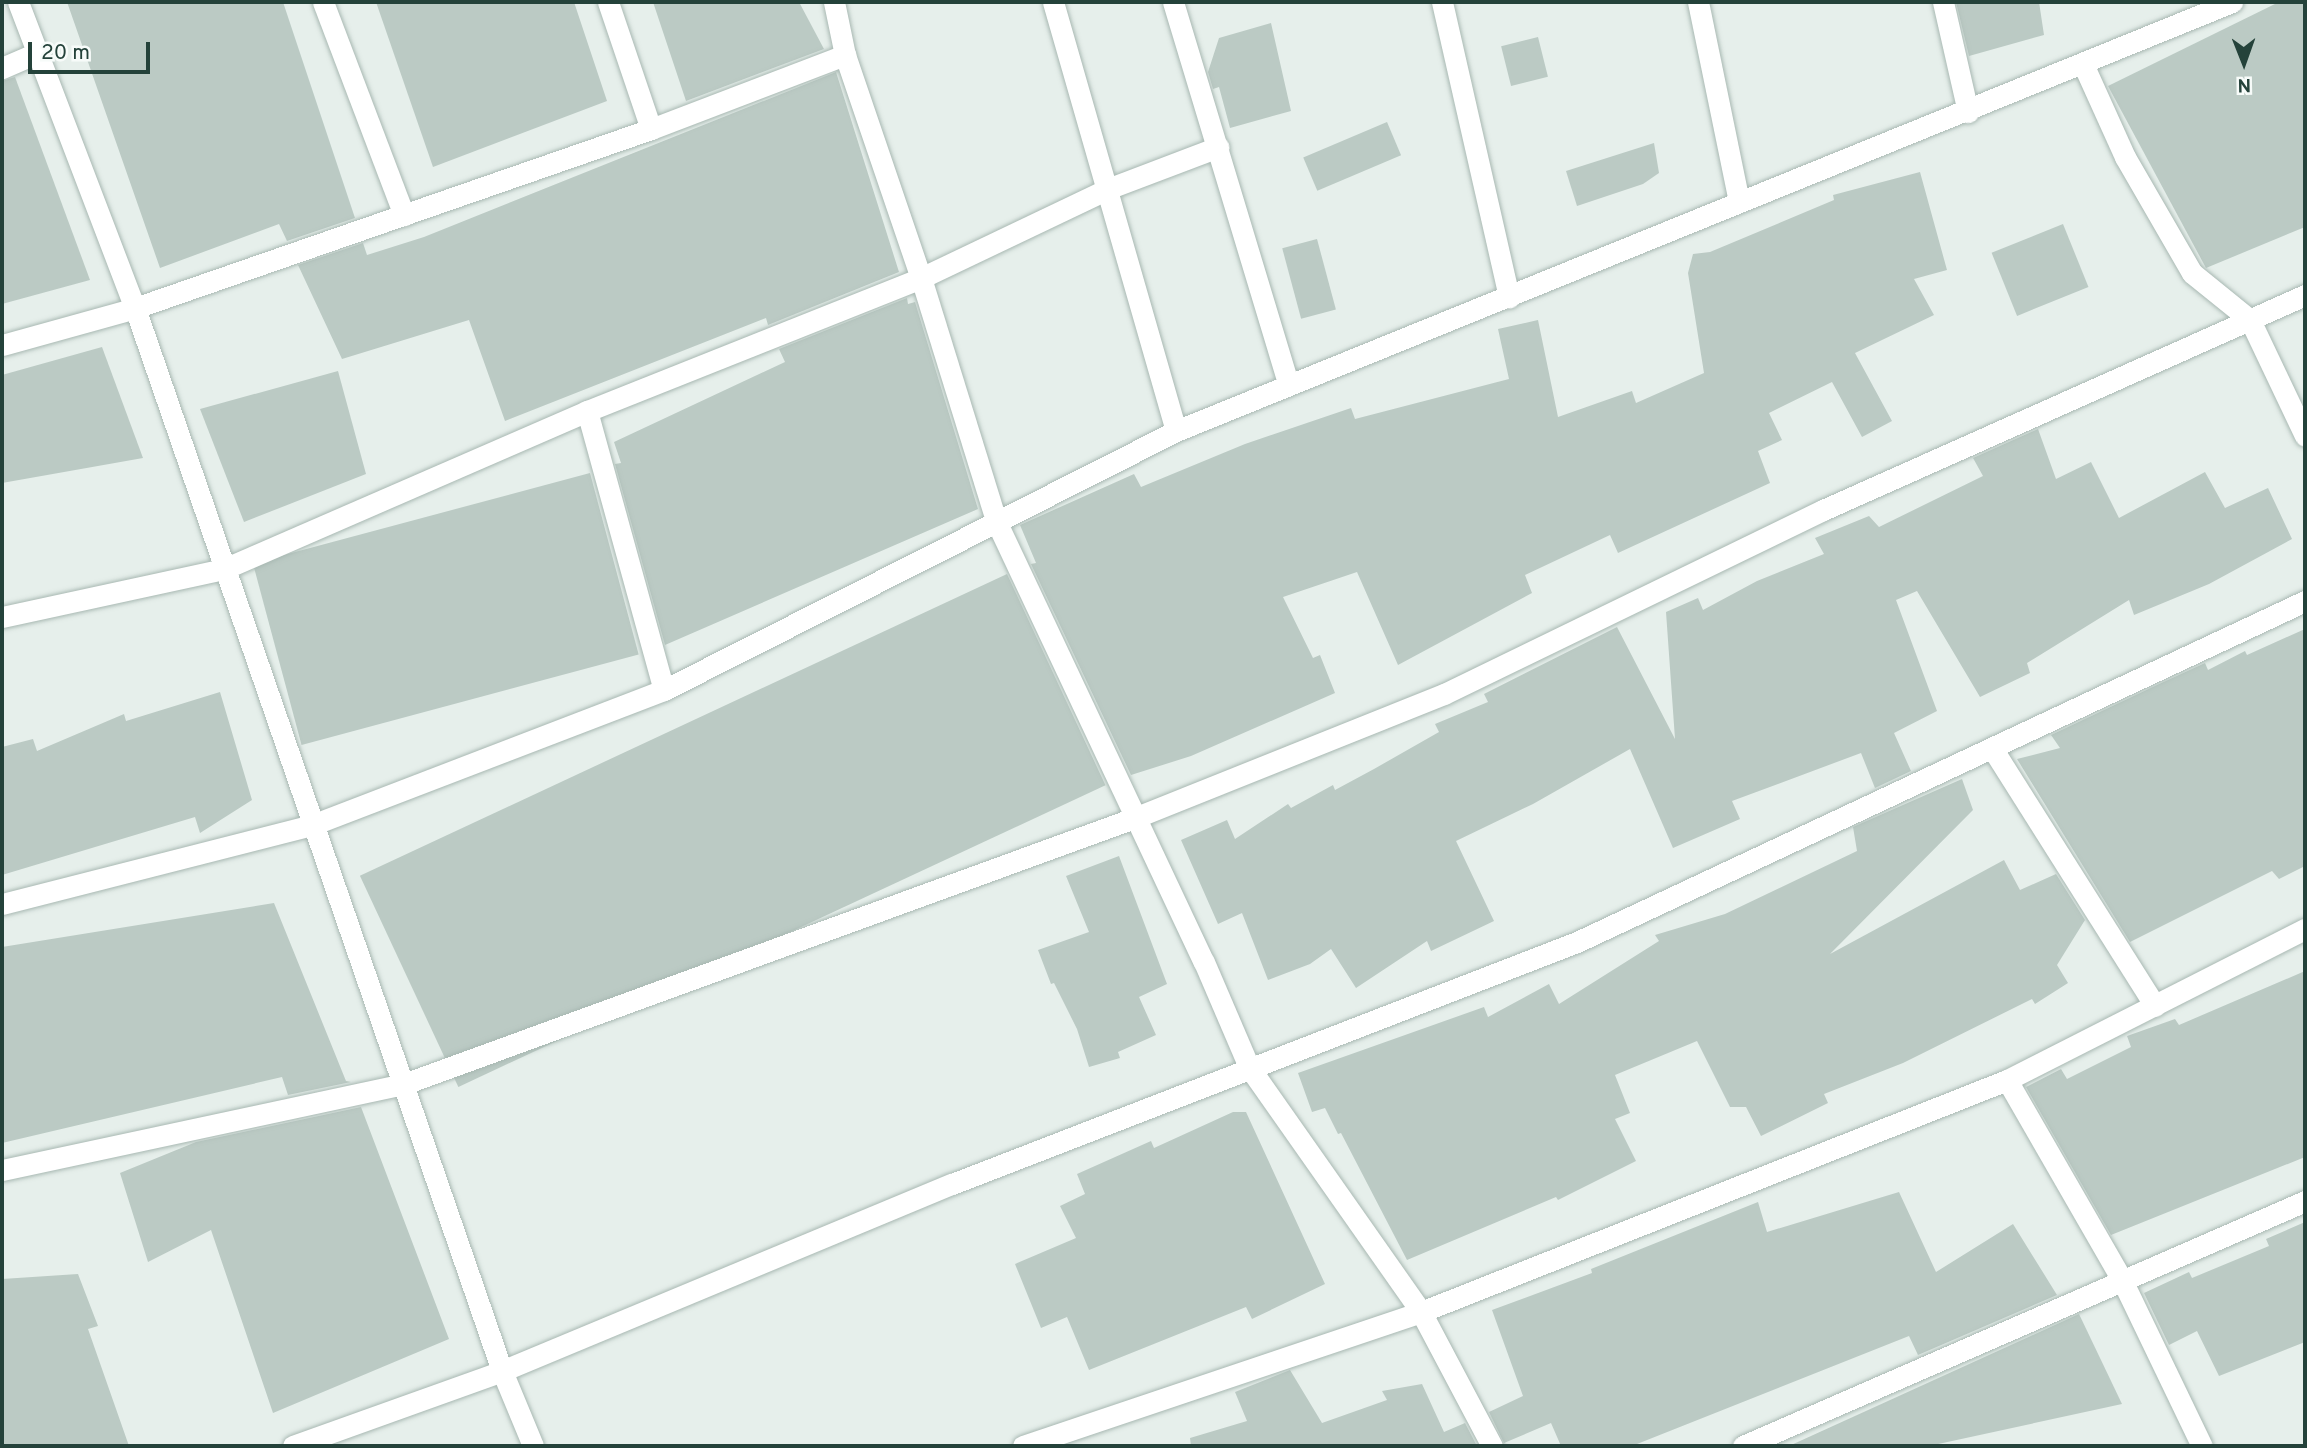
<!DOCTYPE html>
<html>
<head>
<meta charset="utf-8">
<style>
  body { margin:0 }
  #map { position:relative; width:2307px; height:1448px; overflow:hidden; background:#e6efeb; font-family:Overpass,sans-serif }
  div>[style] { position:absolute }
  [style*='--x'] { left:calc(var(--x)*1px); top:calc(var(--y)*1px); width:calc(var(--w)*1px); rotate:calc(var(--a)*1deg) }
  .building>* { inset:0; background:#bbcac4; transform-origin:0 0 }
  .roads { filter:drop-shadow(0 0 2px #a8b8b2) drop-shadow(0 0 2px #a8b8b2) }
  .street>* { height:21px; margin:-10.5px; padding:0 10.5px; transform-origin:10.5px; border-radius:10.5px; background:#fff }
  span { translate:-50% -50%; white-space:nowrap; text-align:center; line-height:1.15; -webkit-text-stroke:5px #f7fbf9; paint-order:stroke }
  .frame { position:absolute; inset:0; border:4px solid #24423a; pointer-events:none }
  .north { position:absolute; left:2209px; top:28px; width:70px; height:70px; -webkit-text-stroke:5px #f7fbf9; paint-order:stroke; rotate:179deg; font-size:19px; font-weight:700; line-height:28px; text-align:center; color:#24423a }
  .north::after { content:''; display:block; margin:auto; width:24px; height:32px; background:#24423a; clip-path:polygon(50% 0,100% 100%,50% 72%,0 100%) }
  .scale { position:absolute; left:28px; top:42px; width:122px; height:32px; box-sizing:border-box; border:4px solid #24423a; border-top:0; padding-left:9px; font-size:21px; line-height:24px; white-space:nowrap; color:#24423a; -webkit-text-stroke:5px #f7fbf9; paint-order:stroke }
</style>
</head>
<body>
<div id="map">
  <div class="building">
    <div style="clip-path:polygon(67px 2px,283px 2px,355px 218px,287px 241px,279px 224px,160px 268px)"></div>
    <div style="clip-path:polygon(376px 2px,574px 2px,607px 101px,433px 167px)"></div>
    <div style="clip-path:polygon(653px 2px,799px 2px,824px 49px,686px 101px)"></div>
    <div style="clip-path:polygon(1956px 2px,2039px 2px,2044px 35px,1969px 56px)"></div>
    <div style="clip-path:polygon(2279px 2px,2305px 2px,2305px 227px,2206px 268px,2108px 86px)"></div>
    <div style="clip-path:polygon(1271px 23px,1291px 111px,1230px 128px,1219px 87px,1213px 89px,1208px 72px,1219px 38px)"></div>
    <div style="left:1538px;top:37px;width:41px;height:38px;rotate:76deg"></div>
    <div style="clip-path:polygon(836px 72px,899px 272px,768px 325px,766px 318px,505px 421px,469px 320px,342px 359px,298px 265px,363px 243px,367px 255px,424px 237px)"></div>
    <div style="clip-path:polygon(15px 77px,90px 280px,2px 304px,2px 81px)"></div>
    <div style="left:1387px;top:122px;width:36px;height:91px;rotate:67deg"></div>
    <div style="clip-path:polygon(1654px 143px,1659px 173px,1643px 184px,1577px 206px,1566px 171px)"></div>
    <div style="clip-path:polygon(1920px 172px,1947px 270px,1914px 279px,1934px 315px,1855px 353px,1892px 421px,1862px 437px,1832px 382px,1769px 413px,1782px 440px,1758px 451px,1770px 483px,1618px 553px,1610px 535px,1525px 575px,1532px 593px,1398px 665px,1357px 572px,1283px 597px,1313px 658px,1320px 655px,1335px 693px,1191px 756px,1131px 775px,1031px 564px,1036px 563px,1020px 525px,1134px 474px,1141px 487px,1245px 444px,1351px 408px,1355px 419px,1509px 379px,1498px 329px,1538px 320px,1558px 417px,1632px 391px,1636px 403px,1704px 373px,1688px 273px,1693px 254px,1710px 252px,1834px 200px,1833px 195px)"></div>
    <div style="left:2063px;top:224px;width:68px;height:77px;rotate:68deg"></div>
    <div style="left:1317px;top:239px;width:73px;height:36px;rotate:75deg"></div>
    <div style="clip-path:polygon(907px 298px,908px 304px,915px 302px,978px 509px,665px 645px,615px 464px,621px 463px,614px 442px,785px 362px,779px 349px)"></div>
    <div style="clip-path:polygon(102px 347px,143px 458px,2px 483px,2px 375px)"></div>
    <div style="clip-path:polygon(338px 371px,366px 474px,244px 522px,200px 409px)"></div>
    <div style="clip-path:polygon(2038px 429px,2056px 479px,2091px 462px,2119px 518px,2205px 472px,2225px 508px,2268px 488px,2292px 539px,2209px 584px,2134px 615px,2129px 600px,2027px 663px,2030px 673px,1980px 697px,1917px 591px,1896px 600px,1937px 711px,1894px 733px,1911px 771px,1875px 788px,1861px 753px,1732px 801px,1740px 819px,1673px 848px,1630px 749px,1533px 804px,1456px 841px,1494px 921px,1431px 951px,1427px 941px,1356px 988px,1331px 949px,1310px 964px,1268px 980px,1242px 913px,1218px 924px,1181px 840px,1227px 820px,1235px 839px,1288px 804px,1291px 808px,1333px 785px,1335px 790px,1374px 769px,1439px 732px,1435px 724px,1488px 702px,1484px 694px,1617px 627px,1675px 739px,1666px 612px,1698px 598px,1703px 610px,1757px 581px,1824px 554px,1815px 538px,1869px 516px,1879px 527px,1983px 476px,1973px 458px)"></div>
    <div style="left:590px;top:473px;width:188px;height:349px;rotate:75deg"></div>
    <div style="left:1007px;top:574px;width:233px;height:714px;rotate:65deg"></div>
    <div style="clip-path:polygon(2305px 629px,2305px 866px,2279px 879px,2272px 871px,2130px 942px,2017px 759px,2060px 748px,2051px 735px,2157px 685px,2205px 663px,2208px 670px,2245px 651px,2247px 655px)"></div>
    <div style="clip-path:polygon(220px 692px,252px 800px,200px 833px,195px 817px,2px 875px,2px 747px,33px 739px,37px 751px,124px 714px,126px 721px)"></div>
    <div style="clip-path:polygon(1962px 779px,1973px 810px,1830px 954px,2004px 860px,2020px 890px,2056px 874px,2085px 920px,2057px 965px,2068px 983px,2035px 1004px,2032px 999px,1903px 1063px,1824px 1094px,1828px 1103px,1761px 1136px,1746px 1107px,1730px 1107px,1697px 1041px,1615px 1075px,1630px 1113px,1615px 1119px,1636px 1161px,1558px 1200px,1556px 1197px,1407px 1260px,1341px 1133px,1338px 1134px,1325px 1108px,1312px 1112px,1298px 1073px,1484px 1007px,1488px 1017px,1549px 984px,1559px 1004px,1659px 941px,1655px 935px,1725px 914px,1857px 851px,1853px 827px)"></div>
    <div style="clip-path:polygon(1119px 856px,1167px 984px,1139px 997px,1156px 1035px,1118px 1052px,1120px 1058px,1089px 1067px,1077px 1029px,1054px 983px,1051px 984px,1038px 950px,1089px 932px,1066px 876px)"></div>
    <div style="clip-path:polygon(274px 903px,346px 1081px,351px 1082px,288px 1095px,282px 1077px,2px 1143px,2px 947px)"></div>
    <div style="clip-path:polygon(2305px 971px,2305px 1157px,2111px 1235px,2026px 1087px,2061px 1069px,2067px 1079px,2131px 1047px,2127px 1036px,2175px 1019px,2179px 1025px)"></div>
    <div style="clip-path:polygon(361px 1107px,449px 1339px,273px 1413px,211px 1230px,148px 1262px,120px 1173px,196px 1142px)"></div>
    <div style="clip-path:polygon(1233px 1112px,1246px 1112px,1325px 1284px,1252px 1319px,1246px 1307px,1089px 1370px,1067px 1317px,1041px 1328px,1015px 1264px,1076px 1238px,1060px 1206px,1085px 1194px,1077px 1174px,1151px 1141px,1154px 1148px)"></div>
    <div style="clip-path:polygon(1899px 1192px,1936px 1272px,2013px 1224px,2057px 1295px,1918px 1355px,1909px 1336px,1632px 1446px,1561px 1446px,1551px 1423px,1504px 1443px,1489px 1412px,1523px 1396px,1492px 1310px,1592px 1273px,1591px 1269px,1758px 1202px,1767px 1232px)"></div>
    <div style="clip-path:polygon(2305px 1222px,2305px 1342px,2219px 1376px,2197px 1331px,2169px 1345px,2144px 1293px,2189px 1272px,2192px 1278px,2269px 1246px,2266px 1239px)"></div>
    <div style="clip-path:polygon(78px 1274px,98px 1326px,88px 1329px,129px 1446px,2px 1446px,2px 1279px)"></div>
    <div style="clip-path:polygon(2079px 1314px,2122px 1404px,1929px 1446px,1789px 1446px)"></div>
    <div style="clip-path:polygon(1290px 1370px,1322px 1423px,1387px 1400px,1382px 1391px,1422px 1384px,1444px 1432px,1465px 1423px,1477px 1446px,1191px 1446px,1190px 1438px,1247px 1421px,1235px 1392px)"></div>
  </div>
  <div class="roads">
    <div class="street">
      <div style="--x:18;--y:2;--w:328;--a:69.1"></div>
      <div style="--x:135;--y:308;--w:1125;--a:70.95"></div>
      <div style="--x:502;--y:1371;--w:81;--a:67.5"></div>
      <div style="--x:323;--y:2;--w:228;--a:69.2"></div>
      <div style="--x:608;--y:2;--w:134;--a:71.3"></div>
      <div style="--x:834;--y:2;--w:54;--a:78.3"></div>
      <div style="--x:845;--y:55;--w:236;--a:71.2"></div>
      <div style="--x:921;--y:278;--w:257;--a:72.8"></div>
      <div style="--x:997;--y:523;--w:485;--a:64.8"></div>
      <div style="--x:1204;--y:962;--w:114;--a:66.8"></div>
      <div style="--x:1249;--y:1067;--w:299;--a:54.9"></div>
      <div style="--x:1421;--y:1312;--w:152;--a:62.1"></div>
      <div style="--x:1053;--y:2;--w:446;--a:74"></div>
      <div style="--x:1173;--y:2;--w:398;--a:73.2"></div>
      <div style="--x:1442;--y:2;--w:303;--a:77.2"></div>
      <div style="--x:1698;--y:2;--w:204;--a:78.4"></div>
      <div style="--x:1943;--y:2;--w:113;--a:77.2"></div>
      <div style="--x:2083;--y:64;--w:102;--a:65.7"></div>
      <div style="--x:2125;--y:157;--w:134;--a:60"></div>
      <div style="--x:2192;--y:273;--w:75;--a:39"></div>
      <div style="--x:2250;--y:320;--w:128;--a:64.6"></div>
      <div style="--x:2;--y:68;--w:40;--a:-23.4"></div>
      <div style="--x:2;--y:345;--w:138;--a:-15.5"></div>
      <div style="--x:135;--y:308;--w:546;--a:-19.13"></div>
      <div style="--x:651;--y:129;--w:208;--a:-20.9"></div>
      <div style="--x:587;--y:411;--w:289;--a:74.6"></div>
      <div style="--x:2;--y:617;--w:227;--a:-12.2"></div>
      <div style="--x:224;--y:569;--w:396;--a:-23.5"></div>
      <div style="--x:587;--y:411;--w:360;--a:-21.7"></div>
      <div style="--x:921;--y:278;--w:209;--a:-25.5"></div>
      <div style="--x:1110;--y:188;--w:116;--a:-20.8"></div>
      <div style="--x:1992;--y:748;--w:305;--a:57.7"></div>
      <div style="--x:2;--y:904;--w:320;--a:-14.3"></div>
      <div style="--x:312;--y:825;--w:377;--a:-21"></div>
      <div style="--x:664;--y:690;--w:574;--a:-26.83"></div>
      <div style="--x:1176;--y:431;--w:1140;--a:-22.11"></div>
      <div style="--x:2007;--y:1080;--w:231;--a:60.1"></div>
      <div style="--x:2122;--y:1280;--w:184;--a:64.3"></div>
      <div style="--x:2;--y:1170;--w:411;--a:-12.1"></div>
      <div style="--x:404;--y:1084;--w:777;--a:-20.02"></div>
      <div style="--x:1134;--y:818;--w:334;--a:-21.8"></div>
      <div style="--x:1444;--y:694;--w:421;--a:-25.9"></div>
      <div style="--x:1823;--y:510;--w:528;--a:-24.04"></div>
      <div style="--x:293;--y:1446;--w:222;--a:-19.7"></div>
      <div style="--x:502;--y:1371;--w:487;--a:-22.6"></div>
      <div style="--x:952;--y:1184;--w:670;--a:-21.17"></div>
      <div style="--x:1577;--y:942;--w:804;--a:-25.1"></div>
      <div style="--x:1023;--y:1446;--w:420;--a:-18.6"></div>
      <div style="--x:1421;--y:1312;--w:630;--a:-21.6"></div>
      <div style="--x:2007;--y:1080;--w:334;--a:-26.9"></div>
      <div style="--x:1743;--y:1446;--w:613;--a:-23.55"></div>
    </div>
  </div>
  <div class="frame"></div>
  <div class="north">N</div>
  <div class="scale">20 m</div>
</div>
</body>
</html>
